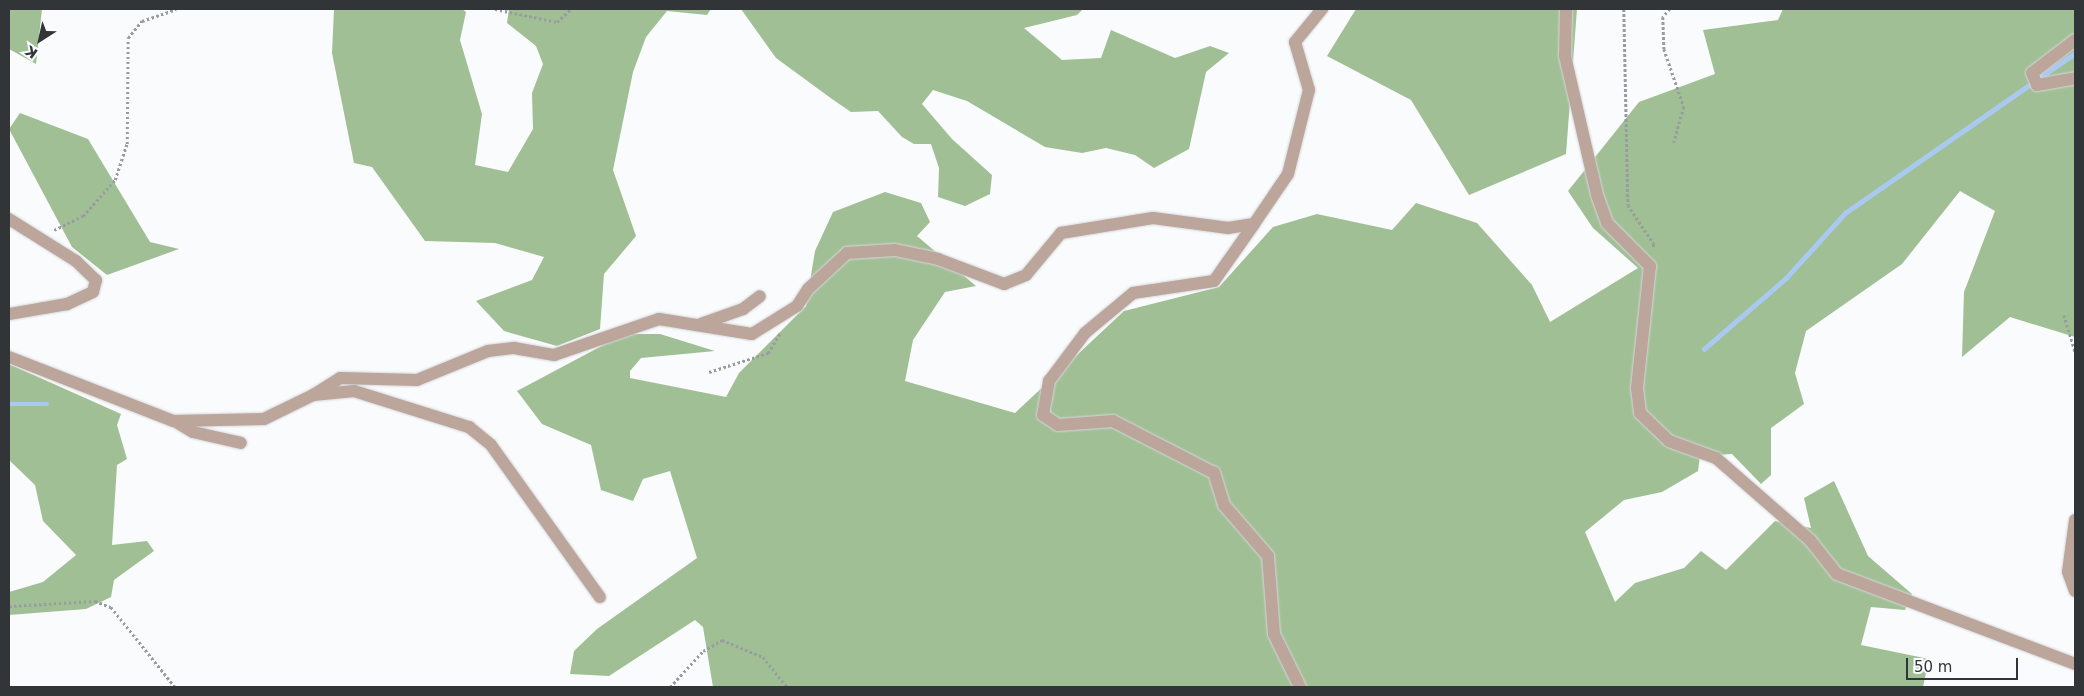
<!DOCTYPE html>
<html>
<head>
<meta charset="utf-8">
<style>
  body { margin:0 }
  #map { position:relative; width:2084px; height:696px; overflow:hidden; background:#f9fbfd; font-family:"DejaVu Sans",sans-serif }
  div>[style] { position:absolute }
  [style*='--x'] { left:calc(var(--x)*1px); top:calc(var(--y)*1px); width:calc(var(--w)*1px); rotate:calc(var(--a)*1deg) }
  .forest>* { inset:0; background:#a1bf95 }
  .stream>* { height:4.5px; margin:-2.25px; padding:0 2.25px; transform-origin:2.25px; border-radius:2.25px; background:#a9c9f1 }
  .path>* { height:2.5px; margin-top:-1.25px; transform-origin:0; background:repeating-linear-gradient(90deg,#999c9e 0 2.5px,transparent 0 5px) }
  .roads { filter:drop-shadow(0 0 1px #d5d7da) drop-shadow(0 0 1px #d5d7da) }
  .minor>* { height:12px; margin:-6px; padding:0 6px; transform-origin:6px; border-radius:6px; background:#bca59b }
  span { translate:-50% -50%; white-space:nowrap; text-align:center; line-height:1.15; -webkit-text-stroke:5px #f9fbfd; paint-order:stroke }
  .frame { position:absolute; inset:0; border:10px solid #313538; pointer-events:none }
  .north { position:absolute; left:15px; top:15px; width:50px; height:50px; -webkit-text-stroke:4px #f9fbfd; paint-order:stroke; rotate:215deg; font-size:14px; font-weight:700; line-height:20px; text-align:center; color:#313538 }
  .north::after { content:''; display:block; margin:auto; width:18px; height:22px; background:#313538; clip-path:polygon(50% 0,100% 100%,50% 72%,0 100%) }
  .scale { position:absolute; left:1906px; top:658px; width:112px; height:22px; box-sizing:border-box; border:2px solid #313538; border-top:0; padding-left:6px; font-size:15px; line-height:18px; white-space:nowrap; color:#313538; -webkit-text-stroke:4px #f9fbfd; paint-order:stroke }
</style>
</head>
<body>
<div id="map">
  <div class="forest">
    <div style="clip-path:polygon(9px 9px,42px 9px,36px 64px,9px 49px)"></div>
    <div style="clip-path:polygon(334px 9px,462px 9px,466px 12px,460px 40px,482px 114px,475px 165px,508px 172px,533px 129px,532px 93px,543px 64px,536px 46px,507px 23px,509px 9px,711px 9px,707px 15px,667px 11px,646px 37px,633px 72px,613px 170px,636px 236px,604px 274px,600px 329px,557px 346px,504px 331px,476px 301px,532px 280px,544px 257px,495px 243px,425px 241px,372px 167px,354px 163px,332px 53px)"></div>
    <div style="clip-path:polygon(741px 9px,1083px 9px,1077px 15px,1024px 28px,1062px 60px,1101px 58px,1111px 30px,1175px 58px,1210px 46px,1229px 53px,1206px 72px,1189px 149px,1154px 168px,1135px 155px,1106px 148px,1082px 153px,1045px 147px,967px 101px,933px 90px,922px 104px,952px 139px,992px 175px,990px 194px,965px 206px,938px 197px,939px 168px,931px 144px,914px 144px,902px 137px,878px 111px,851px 112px,832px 99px,776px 58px)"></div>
    <div style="clip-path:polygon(1356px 9px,1577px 9px,1566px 154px,1469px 195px,1411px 100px,1327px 56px)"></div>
    <div style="clip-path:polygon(1783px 9px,2075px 9px,2075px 337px,2010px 317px,1962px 357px,1964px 292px,1995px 211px,1960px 191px,1902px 264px,1806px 331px,1795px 373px,1804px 404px,1771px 428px,1771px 475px,1761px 484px,1732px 454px,1700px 456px,1698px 471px,1662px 492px,1624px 500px,1585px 532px,1615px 602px,1635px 583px,1684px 568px,1701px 551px,1726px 570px,1775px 521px,1811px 528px,1804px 498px,1834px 481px,1868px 556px,1912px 594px,1905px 610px,1871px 607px,1861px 645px,1929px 659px,1923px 687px,713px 687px,703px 627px,695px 620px,609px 676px,570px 674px,574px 651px,597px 629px,697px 558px,670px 471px,643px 479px,633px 501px,601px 490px,591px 445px,542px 424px,517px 391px,624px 334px,660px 334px,715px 351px,641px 358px,630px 371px,630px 378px,726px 397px,739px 373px,806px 306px,815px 251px,833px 212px,885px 192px,921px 203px,930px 222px,917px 236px,976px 286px,945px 292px,913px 340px,905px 381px,1015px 413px,1124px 311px,1219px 287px,1273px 227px,1317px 214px,1392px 230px,1416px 203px,1477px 223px,1532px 285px,1550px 322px,1638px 268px,1593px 228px,1568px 191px,1639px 102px,1715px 74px,1703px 30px,1778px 20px)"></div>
    <div style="clip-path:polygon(20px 113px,88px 139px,150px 242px,179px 249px,107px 275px,72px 247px,9px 129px)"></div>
    <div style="clip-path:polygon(9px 364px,121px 414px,117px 425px,127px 459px,117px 465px,112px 545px,147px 541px,154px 551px,114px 580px,111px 597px,86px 609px,9px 615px,9px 592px,43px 582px,76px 555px,43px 521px,35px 485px,9px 460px)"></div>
  </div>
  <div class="stream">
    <div style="--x:1704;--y:349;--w:108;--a:-40.9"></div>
    <div style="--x:1786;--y:278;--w:88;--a:-47.8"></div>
    <div style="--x:1845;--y:213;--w:280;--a:-34.8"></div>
    <div style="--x:9;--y:404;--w:38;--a:0"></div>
  </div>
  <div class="path">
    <div style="--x:495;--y:9;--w:63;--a:11.8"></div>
    <div style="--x:557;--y:22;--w:19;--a:-43"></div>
    <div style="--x:1624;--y:9;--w:196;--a:88.8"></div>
    <div style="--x:1628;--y:205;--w:47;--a:56.3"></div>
    <div style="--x:1654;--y:244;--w:5;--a:101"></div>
    <div style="--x:1670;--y:9;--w:11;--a:131"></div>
    <div style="--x:1663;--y:17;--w:32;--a:88"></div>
    <div style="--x:1664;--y:49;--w:61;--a:71"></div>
    <div style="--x:1684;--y:107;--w:37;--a:106"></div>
    <div style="--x:54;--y:230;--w:32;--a:-26"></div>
    <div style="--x:83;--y:216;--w:48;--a:-48.4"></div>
    <div style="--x:115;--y:180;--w:38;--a:-72"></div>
    <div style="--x:127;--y:144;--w:106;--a:-89.5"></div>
    <div style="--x:128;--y:38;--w:22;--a:-51"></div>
    <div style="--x:142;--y:21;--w:36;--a:-19"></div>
    <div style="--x:2064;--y:315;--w:39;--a:73"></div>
    <div style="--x:709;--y:372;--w:62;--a:-17.9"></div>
    <div style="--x:768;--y:353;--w:23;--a:-59"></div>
    <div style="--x:9;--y:606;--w:86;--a:-3.3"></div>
    <div style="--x:95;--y:601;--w:17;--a:21"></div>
    <div style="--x:111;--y:607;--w:102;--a:51.3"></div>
    <div style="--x:670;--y:687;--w:49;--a:-47.5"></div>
    <div style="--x:703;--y:651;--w:22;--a:-30"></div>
    <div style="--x:722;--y:640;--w:44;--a:22.5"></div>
    <div style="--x:763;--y:657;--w:38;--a:51"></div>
  </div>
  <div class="roads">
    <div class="minor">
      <div style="--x:1566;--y:9;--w:47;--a:91.2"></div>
      <div style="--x:1565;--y:56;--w:143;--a:77"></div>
      <div style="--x:1597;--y:195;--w:30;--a:70"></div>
      <div style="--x:1607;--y:223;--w:61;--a:45"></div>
      <div style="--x:1650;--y:266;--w:123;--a:96.1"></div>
      <div style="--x:1637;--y:388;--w:25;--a:83"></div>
      <div style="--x:1640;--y:413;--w:40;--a:44"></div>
      <div style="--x:1669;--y:441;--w:50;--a:19.9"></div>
      <div style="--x:1716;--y:458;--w:125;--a:41.1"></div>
      <div style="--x:1810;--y:540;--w:43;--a:51.5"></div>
      <div style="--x:1837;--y:574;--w:254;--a:20.7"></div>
      <div style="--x:2075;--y:40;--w:54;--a:142.5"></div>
      <div style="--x:2032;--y:73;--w:13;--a:67"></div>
      <div style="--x:2037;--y:85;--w:39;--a:-10"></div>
      <div style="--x:9;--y:219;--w:79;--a:32.1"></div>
      <div style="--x:76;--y:261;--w:28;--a:44"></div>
      <div style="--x:96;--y:280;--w:12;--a:104"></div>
      <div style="--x:93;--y:292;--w:29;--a:155"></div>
      <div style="--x:67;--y:304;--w:59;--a:170.2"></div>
      <div style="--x:701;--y:324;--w:45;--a:-19.7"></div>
      <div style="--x:743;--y:309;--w:21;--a:-37"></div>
      <div style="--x:9;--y:357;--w:176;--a:21.3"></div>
      <div style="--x:173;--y:421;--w:91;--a:-1.3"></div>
      <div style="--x:264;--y:419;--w:55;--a:-26.1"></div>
      <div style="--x:313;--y:395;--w:41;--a:-5.6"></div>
      <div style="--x:354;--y:391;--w:121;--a:17.4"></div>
      <div style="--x:469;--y:427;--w:28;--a:39"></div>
      <div style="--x:491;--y:445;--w:187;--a:54.4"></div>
      <div style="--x:313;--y:395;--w:32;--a:-32"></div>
      <div style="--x:340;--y:378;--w:77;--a:1.5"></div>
      <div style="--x:417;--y:380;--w:77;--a:-22.2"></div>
      <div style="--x:488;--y:351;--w:26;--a:-7"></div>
      <div style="--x:514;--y:348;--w:41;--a:9.9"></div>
      <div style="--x:554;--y:355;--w:111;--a:-18.9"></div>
      <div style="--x:659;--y:319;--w:94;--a:9.2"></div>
      <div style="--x:752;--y:334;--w:53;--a:-31.9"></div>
      <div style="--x:797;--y:306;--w:20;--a:-57"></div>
      <div style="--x:808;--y:289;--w:53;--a:-42.7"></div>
      <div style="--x:847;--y:253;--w:48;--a:-3.6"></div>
      <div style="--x:895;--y:250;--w:44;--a:11.8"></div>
      <div style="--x:938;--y:259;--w:71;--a:20.7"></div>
      <div style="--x:1004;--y:284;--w:24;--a:-22"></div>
      <div style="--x:1026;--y:275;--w:55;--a:-50.2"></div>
      <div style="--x:1061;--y:233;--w:93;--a:-9.3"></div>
      <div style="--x:1153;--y:218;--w:76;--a:7.6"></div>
      <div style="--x:1228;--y:228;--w:26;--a:-9"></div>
      <div style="--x:178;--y:423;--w:17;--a:31"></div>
      <div style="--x:193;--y:432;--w:49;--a:12.9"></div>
      <div style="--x:2075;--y:520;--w:52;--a:97.7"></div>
      <div style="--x:2068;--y:572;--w:20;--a:70"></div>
      <div style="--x:1300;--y:687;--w:59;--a:-116.1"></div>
      <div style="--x:1274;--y:634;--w:78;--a:-94.4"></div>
      <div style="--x:1268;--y:556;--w:67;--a:-130.8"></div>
      <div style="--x:1224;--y:505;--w:34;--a:-107"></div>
      <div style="--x:1214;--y:473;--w:114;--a:-152.8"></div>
      <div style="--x:1113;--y:421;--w:55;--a:175.8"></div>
      <div style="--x:1058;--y:425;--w:18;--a:-146"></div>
      <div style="--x:1043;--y:415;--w:35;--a:-80"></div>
      <div style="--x:1049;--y:381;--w:60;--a:-53.1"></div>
      <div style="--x:1085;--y:333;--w:62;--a:-39.8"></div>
      <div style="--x:1133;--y:293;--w:82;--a:-8.4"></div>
      <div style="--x:1214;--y:281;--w:70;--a:-54.9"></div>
      <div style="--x:1254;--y:224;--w:60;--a:-55.8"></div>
      <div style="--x:1288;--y:174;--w:87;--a:-76"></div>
      <div style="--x:1309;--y:90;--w:50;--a:-106.3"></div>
      <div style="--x:1295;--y:42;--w:43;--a:-50.7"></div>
    </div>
  </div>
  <div class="frame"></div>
  <div class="north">K</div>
  <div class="scale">50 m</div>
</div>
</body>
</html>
